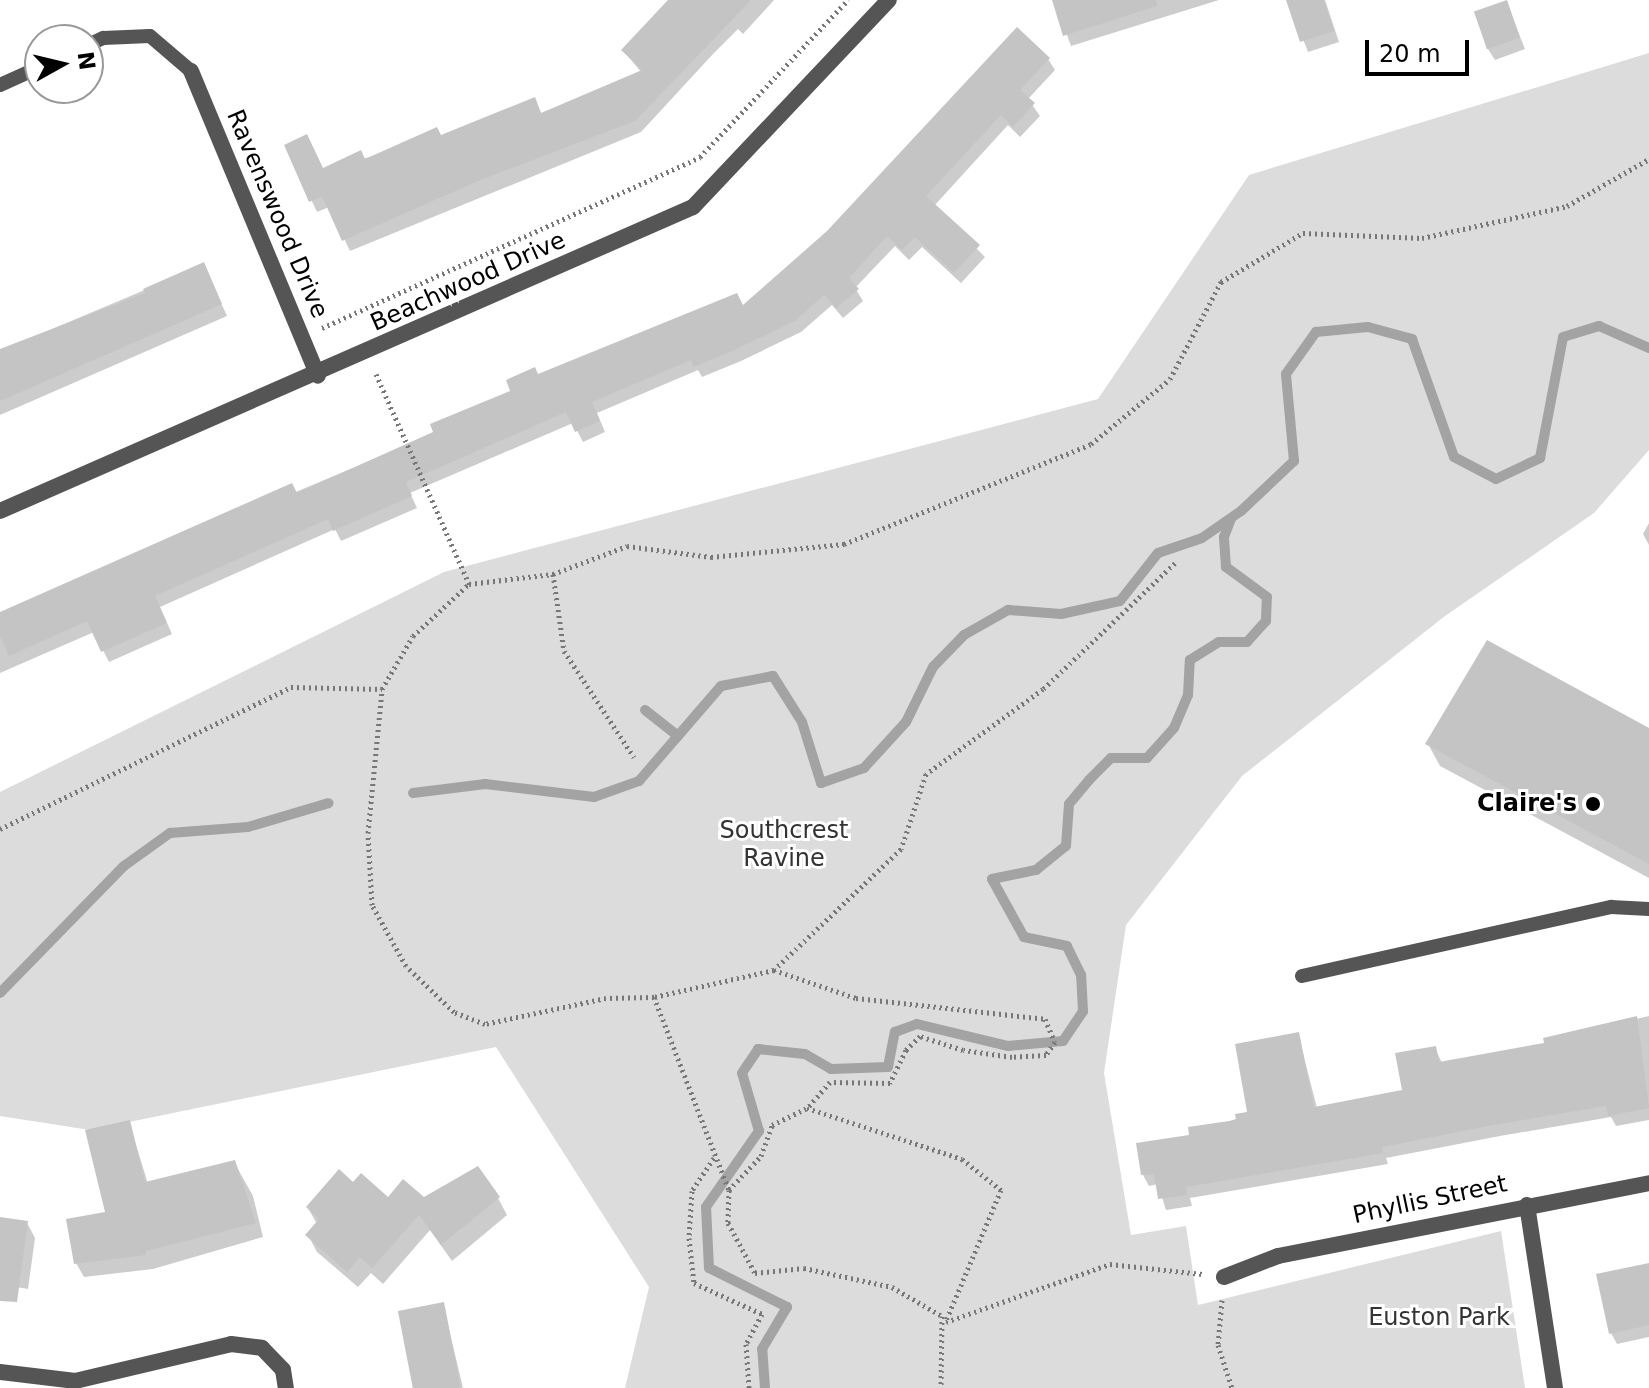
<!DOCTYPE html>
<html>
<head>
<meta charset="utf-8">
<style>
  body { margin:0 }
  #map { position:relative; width:1649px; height:1388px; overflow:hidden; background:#fff; font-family:"DejaVu Sans",sans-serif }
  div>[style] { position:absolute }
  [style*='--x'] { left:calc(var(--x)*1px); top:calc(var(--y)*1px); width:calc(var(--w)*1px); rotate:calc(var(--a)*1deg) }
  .green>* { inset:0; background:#dcdcdc }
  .shadow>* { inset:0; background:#0003 }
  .stream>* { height:10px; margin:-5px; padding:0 5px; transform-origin:5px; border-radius:5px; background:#a3a3a3 }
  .building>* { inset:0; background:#c4c4c4; transform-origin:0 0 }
  .path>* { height:5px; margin-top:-2.5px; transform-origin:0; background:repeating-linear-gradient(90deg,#777 0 2px,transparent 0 6px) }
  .service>* { height:14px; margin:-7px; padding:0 7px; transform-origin:7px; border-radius:7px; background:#555 }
  .minor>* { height:16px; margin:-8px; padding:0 8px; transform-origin:8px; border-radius:8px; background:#555 }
  .tertiary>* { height:16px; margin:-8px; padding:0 8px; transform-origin:8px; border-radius:8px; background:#555 }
  .dots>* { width:22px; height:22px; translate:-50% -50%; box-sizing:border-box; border:4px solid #fff; border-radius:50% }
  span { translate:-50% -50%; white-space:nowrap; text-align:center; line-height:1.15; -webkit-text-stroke:6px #fff; paint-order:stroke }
  .street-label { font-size:24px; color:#000 }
  .poi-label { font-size:24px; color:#000; font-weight:700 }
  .right { translate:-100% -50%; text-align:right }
  .park-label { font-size:24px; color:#333 }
  .north { position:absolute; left:24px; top:24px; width:80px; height:80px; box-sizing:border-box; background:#fff; border:2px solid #999; border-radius:50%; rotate:82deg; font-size:22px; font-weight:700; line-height:32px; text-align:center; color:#000 }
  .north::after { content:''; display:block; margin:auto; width:28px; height:36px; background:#000; clip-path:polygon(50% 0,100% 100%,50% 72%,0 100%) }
  .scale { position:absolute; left:1365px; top:40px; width:104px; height:36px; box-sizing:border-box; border:4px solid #000; border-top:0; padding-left:10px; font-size:24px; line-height:28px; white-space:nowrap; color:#000; -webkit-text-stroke:6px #fff; paint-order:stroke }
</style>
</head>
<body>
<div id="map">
  <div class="green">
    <div style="clip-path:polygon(1649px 53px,1649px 450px,1594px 513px,1445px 616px,1242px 776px,1126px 925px,1104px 1073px,1131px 1235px,1186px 1226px,1198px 1305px,1501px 1231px,1525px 1388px,625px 1388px,649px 1287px,496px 1047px,90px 1130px,0 1116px,0 792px,444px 572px,1098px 399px,1249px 175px)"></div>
  </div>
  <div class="shadow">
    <div style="clip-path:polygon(669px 0,774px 0,743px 34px,738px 29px,713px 54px,641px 132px,350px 251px,329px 207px,317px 212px,286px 146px,323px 170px,441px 137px,534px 99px,542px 115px,641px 72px,623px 50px)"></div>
    <div style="clip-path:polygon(1054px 0,1219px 0,1071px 46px)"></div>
    <div style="clip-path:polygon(1288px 0,1325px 0,1339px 42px,1308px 52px)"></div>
    <div style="clip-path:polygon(1506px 1px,1525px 49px,1495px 60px,1488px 49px)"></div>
    <div style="clip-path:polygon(1048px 59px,1055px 70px,1028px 99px,1040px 116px,1020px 137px,1008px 125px,934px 206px,985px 257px,961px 283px,922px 247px,909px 260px,895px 246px,855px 288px,863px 301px,843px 318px,832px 305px,801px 332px,741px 361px,702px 377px,698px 370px,597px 413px,605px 432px,583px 442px,573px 423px,410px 493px,417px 508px,341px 541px,335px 529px,160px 607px,172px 634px,109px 662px,94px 632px,0 673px,0 616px,436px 433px,538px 376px,743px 307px)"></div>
    <div style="clip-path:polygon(204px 265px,227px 316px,0 415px,0 351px)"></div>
    <div style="clip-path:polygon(1649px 523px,1649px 545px,1643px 534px)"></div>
    <div style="clip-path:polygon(1649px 730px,1649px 878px,1440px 766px,1428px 744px)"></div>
    <div style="clip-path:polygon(1649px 1016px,1649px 1120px,1616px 1126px,1611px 1117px,1500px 1136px,1386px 1158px,1388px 1164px,1190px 1198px,1192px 1206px,1166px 1210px,1158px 1184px,1149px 1186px,1143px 1175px,1191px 1137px,1250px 1113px,1298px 1034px,1317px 1108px,1404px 1091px,1435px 1048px,1442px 1063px,1547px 1044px,1546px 1040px)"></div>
    <div style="clip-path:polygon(129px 1122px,148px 1184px,234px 1162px,253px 1196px,263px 1237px,153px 1269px,84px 1277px,76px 1263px,107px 1213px)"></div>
    <div style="clip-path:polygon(354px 1185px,388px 1200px,498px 1198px,507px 1215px,452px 1261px,430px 1230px,383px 1284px,371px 1273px,358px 1287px,317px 1252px,308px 1235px,317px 1224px,308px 1208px)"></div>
    <div style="clip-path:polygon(0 1219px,27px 1223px,35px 1238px,28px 1289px,0 1284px)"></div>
    <div style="clip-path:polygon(1649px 1266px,1649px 1337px,1617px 1344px,1611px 1333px)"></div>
    <div style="clip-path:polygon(443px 1304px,463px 1388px,414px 1388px)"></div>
  </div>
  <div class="stream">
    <div style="--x:645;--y:710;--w:42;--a:38.2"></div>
    <div style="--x:413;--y:793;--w:73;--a:-7.1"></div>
    <div style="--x:485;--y:784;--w:110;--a:6.8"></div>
    <div style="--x:594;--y:797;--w:48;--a:-19.6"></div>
    <div style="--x:639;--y:781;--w:125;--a:-49.2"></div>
    <div style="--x:721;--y:686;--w:53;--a:-10.9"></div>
    <div style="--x:773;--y:676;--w:54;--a:57.8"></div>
    <div style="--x:802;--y:722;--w:64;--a:72.7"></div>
    <div style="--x:821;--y:783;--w:46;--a:-19.2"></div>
    <div style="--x:864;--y:768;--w:62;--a:-47.6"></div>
    <div style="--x:906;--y:722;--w:61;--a:-63.9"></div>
    <div style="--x:933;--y:667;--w:45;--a:-45.9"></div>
    <div style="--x:964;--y:635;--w:51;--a:-29.6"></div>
    <div style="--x:1008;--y:610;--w:53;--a:4.3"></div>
    <div style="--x:1061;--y:614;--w:60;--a:-12.4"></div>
    <div style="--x:1120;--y:601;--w:61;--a:-51.6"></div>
    <div style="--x:1158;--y:553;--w:46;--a:-18.8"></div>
    <div style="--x:1202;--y:538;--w:47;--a:-34.7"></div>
    <div style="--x:1241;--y:511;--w:73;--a:-43.3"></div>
    <div style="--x:1294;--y:461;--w:87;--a:-95.3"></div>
    <div style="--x:1286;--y:374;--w:52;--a:-54.5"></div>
    <div style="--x:1316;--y:332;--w:52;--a:-5.5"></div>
    <div style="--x:1368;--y:327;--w:46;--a:15.3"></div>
    <div style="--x:1412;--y:339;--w:125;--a:70.4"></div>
    <div style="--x:1454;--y:457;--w:47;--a:27.6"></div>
    <div style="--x:1496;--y:479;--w:49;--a:-25.5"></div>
    <div style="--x:1540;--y:458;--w:123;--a:-79.2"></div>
    <div style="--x:1563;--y:337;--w:38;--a:-17"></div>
    <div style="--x:1599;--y:326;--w:55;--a:23.7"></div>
    <div style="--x:0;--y:993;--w:177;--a:-45.7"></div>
    <div style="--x:124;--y:866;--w:57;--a:-35.7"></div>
    <div style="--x:170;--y:833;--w:78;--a:-4.4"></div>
    <div style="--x:248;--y:827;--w:84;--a:-16.5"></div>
    <div style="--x:765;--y:1388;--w:39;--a:-94"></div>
    <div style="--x:762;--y:1349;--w:49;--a:-59.2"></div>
    <div style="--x:787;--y:1307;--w:87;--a:-153.4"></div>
    <div style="--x:709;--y:1268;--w:61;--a:-92.8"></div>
    <div style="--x:706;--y:1207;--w:93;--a:-55.1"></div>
    <div style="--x:759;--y:1131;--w:60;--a:-106.3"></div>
    <div style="--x:742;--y:1073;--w:29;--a:-56"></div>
    <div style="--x:758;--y:1049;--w:47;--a:6.1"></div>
    <div style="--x:805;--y:1054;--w:30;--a:30"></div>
    <div style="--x:831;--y:1069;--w:57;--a:-2"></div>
    <div style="--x:888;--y:1067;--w:36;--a:-79"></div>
    <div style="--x:895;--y:1032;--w:23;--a:-20"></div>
    <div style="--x:917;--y:1024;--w:94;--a:13.6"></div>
    <div style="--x:1008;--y:1046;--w:55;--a:-5.2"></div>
    <div style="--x:1063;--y:1041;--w:36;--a:-56"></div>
    <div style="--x:1083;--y:1011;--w:36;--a:-93"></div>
    <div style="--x:1081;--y:975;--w:32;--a:-116"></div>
    <div style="--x:1067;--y:946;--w:44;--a:-168.2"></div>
    <div style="--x:1024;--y:937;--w:66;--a:-118.9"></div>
    <div style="--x:992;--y:879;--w:45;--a:-11.6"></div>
    <div style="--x:1036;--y:870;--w:38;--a:-39"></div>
    <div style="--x:1066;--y:846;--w:42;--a:-85.9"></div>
    <div style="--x:1069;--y:804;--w:31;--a:-50"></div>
    <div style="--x:1089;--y:780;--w:31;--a:-45"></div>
    <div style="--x:1111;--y:758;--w:36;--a:0"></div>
    <div style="--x:1147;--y:758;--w:40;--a:-48"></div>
    <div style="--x:1174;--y:728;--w:36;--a:-67"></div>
    <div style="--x:1188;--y:695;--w:35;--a:-87"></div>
    <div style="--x:1190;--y:660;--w:34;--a:-32"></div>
    <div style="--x:1219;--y:642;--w:28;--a:0"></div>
    <div style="--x:1247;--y:642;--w:28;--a:-48"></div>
    <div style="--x:1266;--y:621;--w:24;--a:-88"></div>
    <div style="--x:1267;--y:597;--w:51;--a:-143.8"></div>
    <div style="--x:1226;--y:567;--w:30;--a:-94"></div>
    <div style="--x:1224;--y:537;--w:19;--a:-69"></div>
  </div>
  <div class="building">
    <div style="clip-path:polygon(668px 0,751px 0,635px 121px,478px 181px,342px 241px,322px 196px,309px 202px,284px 145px,307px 134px,323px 168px,361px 150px,365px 159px,437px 127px,441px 135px,535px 97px,541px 113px,642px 70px,621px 50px)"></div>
    <div style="clip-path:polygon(1052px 0,1156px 0,1157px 6px,1063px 36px)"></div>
    <div style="clip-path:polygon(1286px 0,1324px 0,1334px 31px,1300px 42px)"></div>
    <div style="left:1507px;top:0;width:40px;height:35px;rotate:71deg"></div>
    <div style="clip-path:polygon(1017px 27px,1050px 58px,1020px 90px,1035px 103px,1013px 127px,1001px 115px,926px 196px,980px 245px,954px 273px,915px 237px,902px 250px,887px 236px,849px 278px,859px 289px,836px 308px,824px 295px,795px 321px,734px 350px,694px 367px,691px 360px,592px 402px,600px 421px,575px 432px,566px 412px,406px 482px,412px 496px,333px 531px,328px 519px,155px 596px,167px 623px,101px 652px,87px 621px,9px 656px,0 636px,0 612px,292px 483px,297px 493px,433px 432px,430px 424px,510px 391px,506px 380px,535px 367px,538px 374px,737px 293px,743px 305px,827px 231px)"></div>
    <div style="clip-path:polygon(204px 262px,222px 304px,0 401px,0 349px,145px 293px,143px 289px)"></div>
    <div style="clip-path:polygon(1487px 640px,1649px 728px,1649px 864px,1425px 744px)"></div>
    <div style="clip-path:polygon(1637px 1016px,1649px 1108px,1608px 1116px,1606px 1106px,1493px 1125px,1382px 1147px,1383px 1153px,1186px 1187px,1187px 1195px,1158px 1199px,1154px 1174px,1141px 1175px,1136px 1143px,1189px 1135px,1188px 1127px,1236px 1120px,1235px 1114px,1247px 1112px,1235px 1044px,1299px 1032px,1314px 1107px,1402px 1090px,1395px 1053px,1436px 1046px,1439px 1062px,1544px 1043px,1543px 1038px)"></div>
    <div style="clip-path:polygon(130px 1120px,145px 1182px,235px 1160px,256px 1223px,146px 1251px,146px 1255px,74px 1264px,66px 1219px,105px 1212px,85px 1130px)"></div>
    <div style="clip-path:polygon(478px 1166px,500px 1197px,441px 1245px,419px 1215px,372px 1268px,360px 1257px,347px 1272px,305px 1235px,319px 1219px,306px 1207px,339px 1169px,353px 1182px,361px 1173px,388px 1197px,403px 1179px,424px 1197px)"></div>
    <div style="clip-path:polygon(0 1217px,28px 1221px,17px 1302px,0 1301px)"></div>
    <div style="clip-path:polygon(1649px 1263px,1649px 1325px,1609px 1334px,1596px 1274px)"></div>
    <div style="left:444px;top:1302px;width:87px;height:47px;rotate:79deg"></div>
  </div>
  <div class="path">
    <div style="--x:322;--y:328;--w:415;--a:-24.3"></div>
    <div style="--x:700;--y:157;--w:216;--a:-46.7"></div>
    <div style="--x:376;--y:374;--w:230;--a:66.1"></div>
    <div style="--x:1175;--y:563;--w:182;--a:136.3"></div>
    <div style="--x:1043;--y:689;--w:145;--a:144"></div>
    <div style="--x:926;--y:774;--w:79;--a:108.4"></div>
    <div style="--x:901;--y:849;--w:175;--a:136.4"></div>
    <div style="--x:774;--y:970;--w:123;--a:167.3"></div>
    <div style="--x:654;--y:997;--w:48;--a:178.8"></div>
    <div style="--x:606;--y:998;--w:124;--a:167.9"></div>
    <div style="--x:485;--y:1024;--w:33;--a:-159"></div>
    <div style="--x:454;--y:1012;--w:66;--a:-136.2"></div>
    <div style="--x:406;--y:966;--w:70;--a:-119.1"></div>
    <div style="--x:372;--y:905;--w:72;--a:-93.2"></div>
    <div style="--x:368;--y:833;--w:145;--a:-84.4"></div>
    <div style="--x:382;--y:689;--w:61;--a:-59.7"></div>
    <div style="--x:413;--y:636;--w:76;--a:-42.9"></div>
    <div style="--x:469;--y:584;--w:85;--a:-6.8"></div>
    <div style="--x:553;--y:574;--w:79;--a:-20.7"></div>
    <div style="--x:627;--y:546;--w:85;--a:7.5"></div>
    <div style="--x:711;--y:557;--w:134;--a:-5.6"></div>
    <div style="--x:844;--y:544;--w:266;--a:-22"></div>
    <div style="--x:1091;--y:444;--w:102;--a:-39.4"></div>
    <div style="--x:1170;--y:379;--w:110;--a:-62.3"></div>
    <div style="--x:1221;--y:282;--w:96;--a:-30.9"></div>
    <div style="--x:1303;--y:233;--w:119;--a:2.4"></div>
    <div style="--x:1422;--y:238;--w:148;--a:-12.4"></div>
    <div style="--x:1567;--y:206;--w:95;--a:-29.8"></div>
    <div style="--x:553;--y:574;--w:78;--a:81.9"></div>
    <div style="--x:564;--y:651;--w:127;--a:56.6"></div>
    <div style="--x:0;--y:829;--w:324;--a:-26"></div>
    <div style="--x:291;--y:687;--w:91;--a:1.3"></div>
    <div style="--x:774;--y:970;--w:87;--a:18.9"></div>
    <div style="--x:856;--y:998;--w:190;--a:6.3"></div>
    <div style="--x:1045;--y:1019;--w:25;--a:67"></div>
    <div style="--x:1055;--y:1042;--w:16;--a:125"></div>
    <div style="--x:1046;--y:1055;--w:34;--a:177"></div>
    <div style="--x:1012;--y:1057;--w:49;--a:-171.9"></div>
    <div style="--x:963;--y:1050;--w:45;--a:-162"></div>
    <div style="--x:920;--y:1036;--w:20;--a:135"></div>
    <div style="--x:906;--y:1050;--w:37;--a:116"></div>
    <div style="--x:890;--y:1083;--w:60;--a:-179"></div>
    <div style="--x:830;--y:1082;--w:35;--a:131"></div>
    <div style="--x:654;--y:997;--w:207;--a:68.8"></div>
    <div style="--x:729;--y:1190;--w:33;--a:92"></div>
    <div style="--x:728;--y:1223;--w:57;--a:61.6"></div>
    <div style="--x:755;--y:1273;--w:49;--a:-5.8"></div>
    <div style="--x:804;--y:1268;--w:90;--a:12.2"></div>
    <div style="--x:892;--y:1287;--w:58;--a:30.1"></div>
    <div style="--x:942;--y:1316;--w:72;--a:90.8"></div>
    <div style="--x:714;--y:1158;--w:40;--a:124"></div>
    <div style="--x:692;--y:1191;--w:47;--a:93.7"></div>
    <div style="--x:689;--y:1238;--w:45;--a:83.7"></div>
    <div style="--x:694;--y:1283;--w:75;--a:24.5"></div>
    <div style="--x:762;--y:1314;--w:34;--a:118"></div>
    <div style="--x:746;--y:1344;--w:44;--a:86.1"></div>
    <div style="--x:729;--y:1190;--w:47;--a:-46.7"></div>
    <div style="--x:761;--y:1156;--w:33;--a:-70"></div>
    <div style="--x:772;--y:1125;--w:39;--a:-26"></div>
    <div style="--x:807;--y:1108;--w:163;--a:18.2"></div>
    <div style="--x:962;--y:1159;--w:50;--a:38.5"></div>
    <div style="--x:1001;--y:1190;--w:142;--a:112.8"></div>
    <div style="--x:1222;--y:1300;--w:45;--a:95.1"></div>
    <div style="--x:1218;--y:1345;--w:45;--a:72"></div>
    <div style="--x:946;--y:1322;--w:174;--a:-19.5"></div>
    <div style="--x:1110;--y:1264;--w:93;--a:6.2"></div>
  </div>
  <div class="service">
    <div style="--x:88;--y:45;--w:17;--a:-25"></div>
    <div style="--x:103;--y:38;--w:47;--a:-2.4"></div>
    <div style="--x:150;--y:36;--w:54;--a:40.5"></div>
    <div style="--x:0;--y:85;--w:44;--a:-24.2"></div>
    <div style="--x:1302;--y:976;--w:317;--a:-12.6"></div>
    <div style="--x:1611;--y:907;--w:38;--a:3"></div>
  </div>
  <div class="minor">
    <div style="--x:191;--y:71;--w:330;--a:67.4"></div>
    <div style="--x:1527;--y:1205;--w:185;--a:81.3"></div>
    <div style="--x:1224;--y:1277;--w:58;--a:-21.3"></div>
    <div style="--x:1278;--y:1256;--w:378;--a:-11.1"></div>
    <div style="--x:0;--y:1372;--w:76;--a:6.8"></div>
    <div style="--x:75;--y:1381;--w:160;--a:-13.3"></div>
    <div style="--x:231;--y:1344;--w:31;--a:7"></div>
    <div style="--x:262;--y:1348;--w:30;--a:46"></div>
    <div style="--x:283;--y:1370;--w:18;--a:81"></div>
  </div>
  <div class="tertiary">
    <div style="--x:0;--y:511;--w:757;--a:-23.69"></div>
    <div style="--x:693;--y:207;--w:285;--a:-46.6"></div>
  </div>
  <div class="dots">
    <div style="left:1593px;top:804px;background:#000"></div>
  </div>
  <div class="street-label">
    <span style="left:277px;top:214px;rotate:67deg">Ravenswood Drive</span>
    <span style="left:468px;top:282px;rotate:-24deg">Beachwood Drive</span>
    <span style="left:1430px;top:1200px;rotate:-12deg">Phyllis Street</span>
  </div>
  <div class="poi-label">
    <span class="right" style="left:1577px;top:804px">Claire's</span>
  </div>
  <div class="park-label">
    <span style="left:784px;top:845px">Southcrest<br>Ravine</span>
    <span style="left:1439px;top:1318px">Euston Park</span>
  </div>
  <div class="north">N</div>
  <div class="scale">20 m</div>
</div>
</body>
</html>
